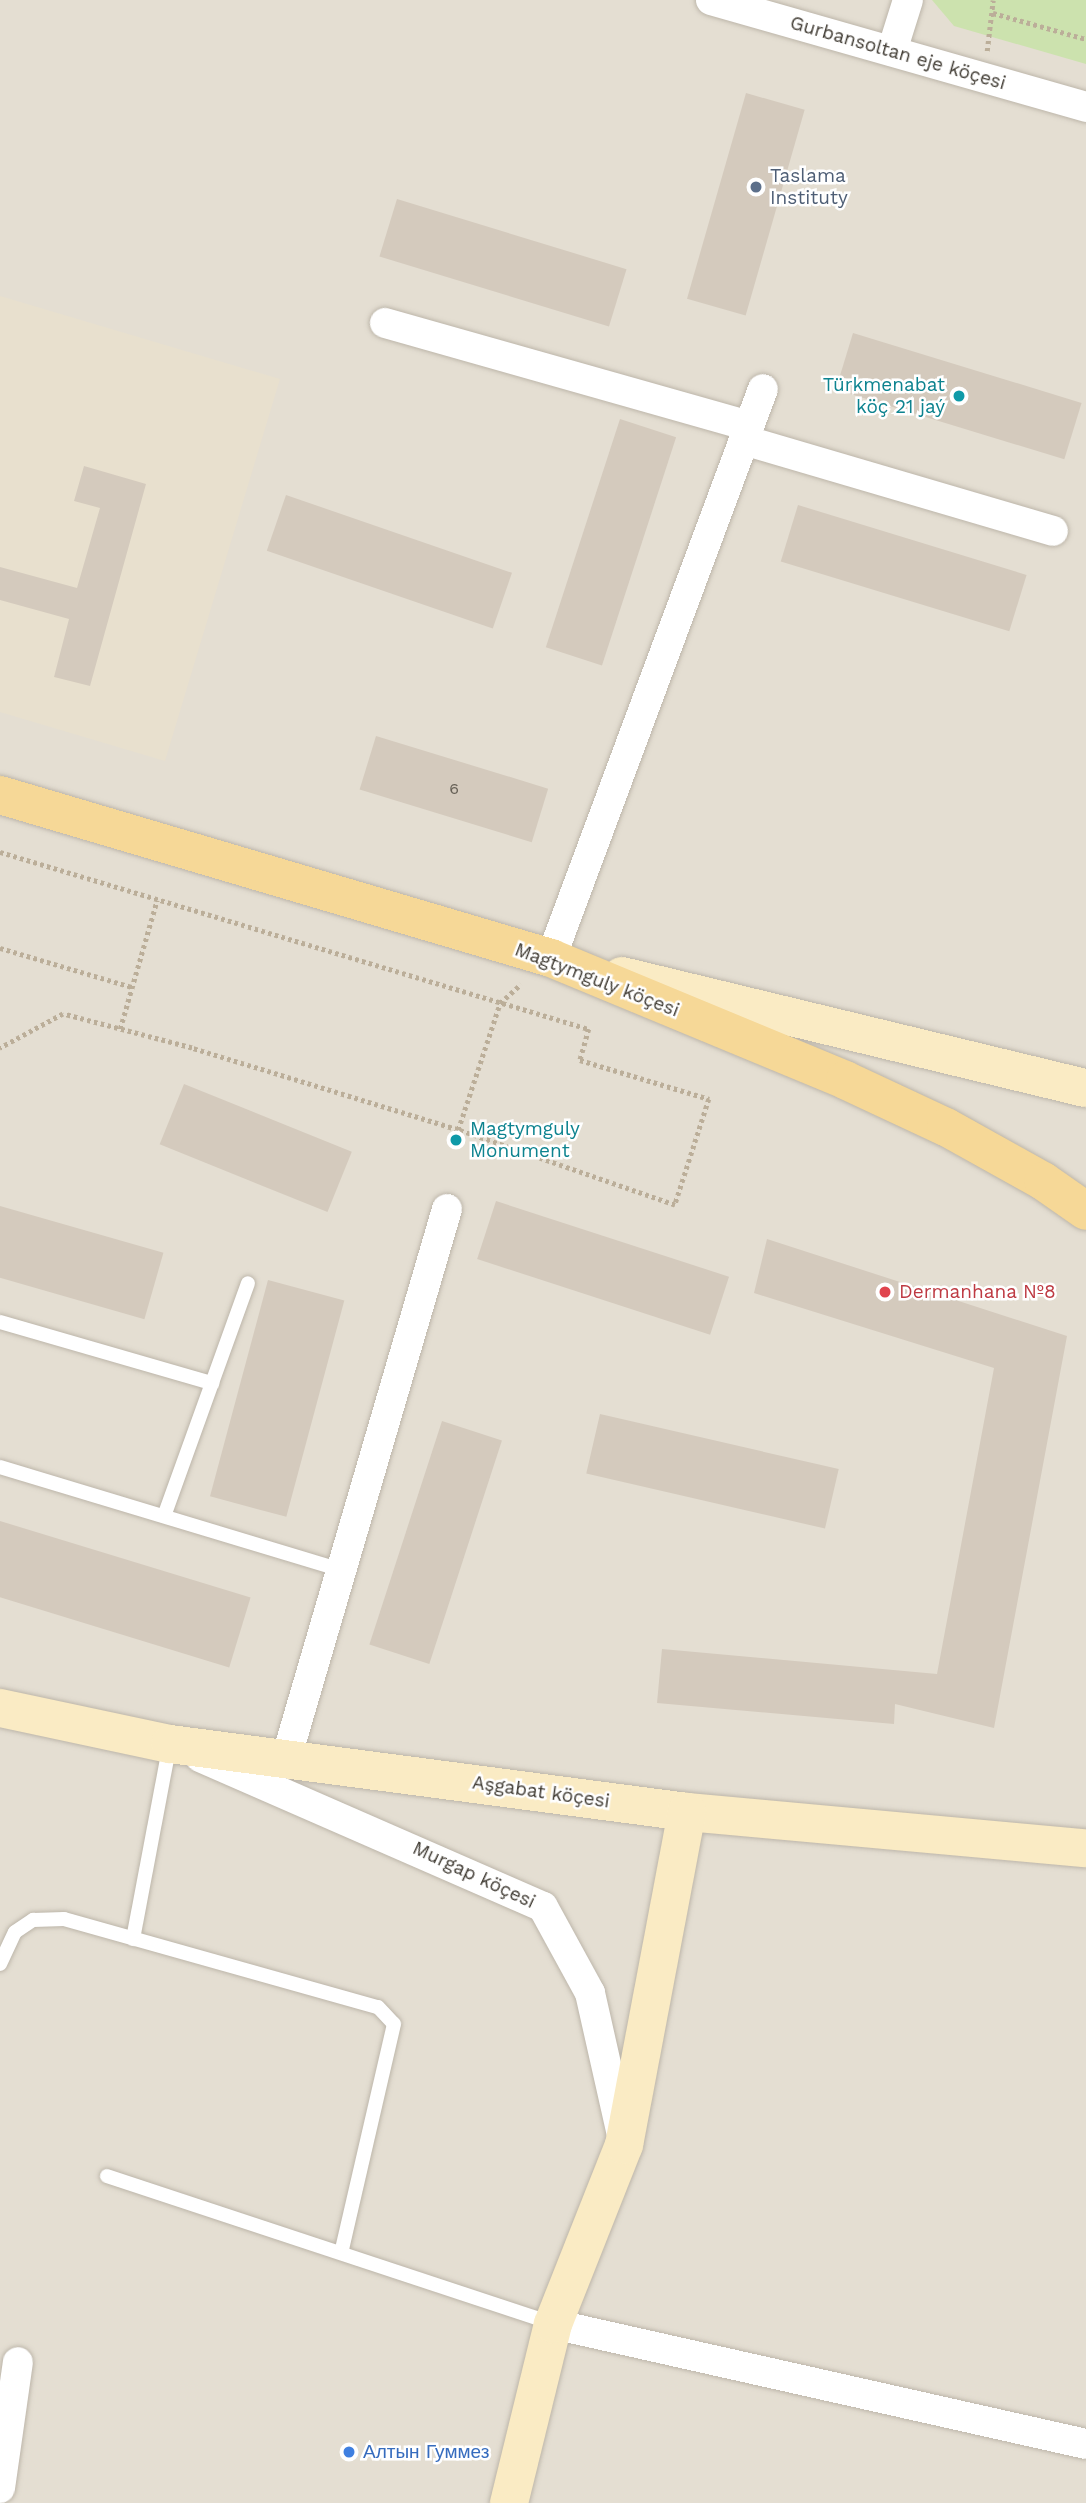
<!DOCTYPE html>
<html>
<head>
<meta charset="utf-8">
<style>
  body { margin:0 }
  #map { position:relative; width:1086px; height:2503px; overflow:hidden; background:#f0ece3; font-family:"Work Sans",sans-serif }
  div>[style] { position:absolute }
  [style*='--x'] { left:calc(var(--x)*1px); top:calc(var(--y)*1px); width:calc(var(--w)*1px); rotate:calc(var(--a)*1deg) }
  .residential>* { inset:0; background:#e4ded2; transform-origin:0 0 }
  .education>* { inset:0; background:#e8e0ce }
  .green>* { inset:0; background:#cce2ae }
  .building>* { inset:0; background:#d4cabd; transform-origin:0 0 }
  .path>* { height:4.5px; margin-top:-2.25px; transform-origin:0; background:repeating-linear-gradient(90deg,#bbae99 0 3.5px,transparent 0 7px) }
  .roads { filter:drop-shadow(0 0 2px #bdb6aa) drop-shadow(0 0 2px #bdb6aa) }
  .lane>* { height:14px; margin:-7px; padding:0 7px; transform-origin:7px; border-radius:7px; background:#fff }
  .street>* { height:30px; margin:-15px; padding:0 15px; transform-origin:15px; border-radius:15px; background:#fff }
  .secondary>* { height:38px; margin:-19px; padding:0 19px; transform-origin:19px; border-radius:19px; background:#faebc4 }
  .primary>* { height:38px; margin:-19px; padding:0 19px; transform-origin:19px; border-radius:19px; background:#f6d897 }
  .dots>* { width:19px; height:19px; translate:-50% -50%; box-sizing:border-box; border:4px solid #fff; border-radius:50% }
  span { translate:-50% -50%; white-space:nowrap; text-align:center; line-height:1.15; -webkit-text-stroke:5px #fff; paint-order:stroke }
  .number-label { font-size:16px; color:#666056 }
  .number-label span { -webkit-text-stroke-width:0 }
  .street-label { font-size:19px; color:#413c34 }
  .service-label { font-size:19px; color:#4e5e75 }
  .left { translate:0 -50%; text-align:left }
  .culture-label { font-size:19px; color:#0d838f }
  .right { translate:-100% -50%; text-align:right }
  .health-label { font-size:19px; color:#be3a42 }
  .shop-label { font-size:19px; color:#366cbe }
</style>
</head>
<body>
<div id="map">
  <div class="residential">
    <div style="left:0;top:0;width:1086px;height:2503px"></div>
  </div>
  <div class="education">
    <div style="clip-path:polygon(0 296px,280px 379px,165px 761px,0 712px)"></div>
  </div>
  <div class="green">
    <div style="clip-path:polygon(932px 0,1086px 0,1086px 64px,954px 26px)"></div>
  </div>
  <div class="building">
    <div style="left:746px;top:93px;width:61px;height:214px;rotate:16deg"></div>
    <div style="left:397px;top:199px;width:240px;height:60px;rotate:17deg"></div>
    <div style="left:853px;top:333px;width:239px;height:59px;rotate:17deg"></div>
    <div style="left:620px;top:419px;width:59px;height:240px;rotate:18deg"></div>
    <div style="clip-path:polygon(84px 466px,146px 484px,90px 686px,54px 677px,69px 619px,0 600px,0 567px,77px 588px,100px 508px,74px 501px)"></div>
    <div style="left:286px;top:495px;width:239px;height:59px;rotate:19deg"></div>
    <div style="left:798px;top:505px;width:239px;height:59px;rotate:17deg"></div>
    <div style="left:376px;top:736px;width:180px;height:56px;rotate:17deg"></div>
    <div style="left:184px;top:1084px;width:181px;height:65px;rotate:22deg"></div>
    <div style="left:496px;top:1201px;width:245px;height:61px;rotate:18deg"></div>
    <div style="left:0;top:1206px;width:170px;height:69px;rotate:16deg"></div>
    <div style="clip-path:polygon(767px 1239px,1067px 1336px,994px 1728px,895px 1704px,894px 1724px,657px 1703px,662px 1649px,937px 1674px,994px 1368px,754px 1293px)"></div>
    <div style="left:268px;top:1280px;width:79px;height:224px;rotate:15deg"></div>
    <div style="left:600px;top:1414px;width:245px;height:61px;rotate:13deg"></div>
    <div style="left:442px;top:1421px;width:63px;height:235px;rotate:18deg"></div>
    <div style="left:0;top:1521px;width:262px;height:73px;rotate:17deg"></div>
  </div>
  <div class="path">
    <div style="--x:993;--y:13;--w:97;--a:15.6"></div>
    <div style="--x:987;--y:51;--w:51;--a:-83.3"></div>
    <div style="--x:0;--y:852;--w:615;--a:16.73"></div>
    <div style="--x:589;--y:1029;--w:32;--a:106"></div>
    <div style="--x:580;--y:1060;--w:135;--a:16.8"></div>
    <div style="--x:709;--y:1099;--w:111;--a:107.8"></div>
    <div style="--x:675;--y:1205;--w:230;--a:-160.9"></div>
    <div style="--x:458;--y:1130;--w:278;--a:-162.9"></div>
    <div style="--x:192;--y:1048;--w:133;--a:-165.2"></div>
    <div style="--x:63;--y:1014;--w:72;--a:151.6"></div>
    <div style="--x:0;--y:948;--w:138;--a:16.5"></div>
    <div style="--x:120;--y:1029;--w:134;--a:-74"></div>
    <div style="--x:458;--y:1130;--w:134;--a:-71.7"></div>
    <div style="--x:500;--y:1003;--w:28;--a:-42"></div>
  </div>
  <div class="roads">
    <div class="lane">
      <div style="--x:0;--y:1322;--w:221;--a:16.1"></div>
      <div style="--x:212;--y:1383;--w:141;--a:109.8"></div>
      <div style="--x:212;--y:1383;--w:106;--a:-70.2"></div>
      <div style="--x:0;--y:1467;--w:356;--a:16.8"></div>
      <div style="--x:133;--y:1939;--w:198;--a:-79.3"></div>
      <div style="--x:0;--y:1964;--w:35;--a:-65"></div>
      <div style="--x:15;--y:1932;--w:22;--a:-34"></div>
      <div style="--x:33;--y:1920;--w:31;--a:-2"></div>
      <div style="--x:64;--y:1919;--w:326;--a:15.7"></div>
      <div style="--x:378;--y:2007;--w:23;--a:47"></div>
      <div style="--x:394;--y:2024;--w:232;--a:103"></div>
      <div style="--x:107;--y:2176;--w:468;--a:18.3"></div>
    </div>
    <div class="street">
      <div style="--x:711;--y:0;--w:390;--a:15.9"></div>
      <div style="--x:892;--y:51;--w:53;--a:-72.6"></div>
      <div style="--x:385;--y:323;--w:378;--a:15.8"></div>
      <div style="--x:744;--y:440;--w:322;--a:16.4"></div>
      <div style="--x:551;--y:958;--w:607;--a:-69.57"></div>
      <div style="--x:200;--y:1757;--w:374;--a:23.6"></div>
      <div style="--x:543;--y:1907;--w:98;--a:61.3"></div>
      <div style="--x:590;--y:1993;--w:146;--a:77.3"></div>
      <div style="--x:286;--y:1759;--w:573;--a:-73.68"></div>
      <div style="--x:553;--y:2324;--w:546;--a:12.69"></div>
      <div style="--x:0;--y:2488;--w:127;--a:-81.9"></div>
    </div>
    <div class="secondary">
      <div style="--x:622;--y:976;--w:477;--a:13.6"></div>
      <div style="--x:0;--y:1708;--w:174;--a:12"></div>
      <div style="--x:170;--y:1744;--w:521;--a:7.49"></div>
      <div style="--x:687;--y:1812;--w:401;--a:5.2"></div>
      <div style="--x:509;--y:2503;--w:184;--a:-76.2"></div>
      <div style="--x:553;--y:2324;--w:193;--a:-68.4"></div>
      <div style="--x:624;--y:2145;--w:339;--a:-79.3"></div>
    </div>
    <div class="primary">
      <div style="--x:0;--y:795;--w:575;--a:16.48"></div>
      <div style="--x:551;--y:958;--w:318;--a:22.5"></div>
      <div style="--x:845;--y:1080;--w:111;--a:25"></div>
      <div style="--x:946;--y:1127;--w:111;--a:29.1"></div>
      <div style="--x:1043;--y:1181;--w:52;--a:34.9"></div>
    </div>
  </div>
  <div class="dots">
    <div style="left:756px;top:187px;background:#5c6f8a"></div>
    <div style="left:959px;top:396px;background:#0f9aa8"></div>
    <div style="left:456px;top:1140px;background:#0f9aa8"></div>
    <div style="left:885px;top:1292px;background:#e0444e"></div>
    <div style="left:349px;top:2452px;background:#3f7fe0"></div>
  </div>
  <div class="number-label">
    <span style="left:454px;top:789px">6</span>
  </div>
  <div class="street-label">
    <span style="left:898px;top:53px;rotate:16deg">Gurbansoltan eje köçesi</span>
    <span style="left:597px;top:980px;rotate:21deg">Magtymguly köçesi</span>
    <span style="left:541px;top:1792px;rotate:8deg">Aşgabat köçesi</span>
    <span style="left:474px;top:1875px;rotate:25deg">Murgap köçesi</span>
  </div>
  <div class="service-label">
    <span class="left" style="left:770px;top:187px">Taslama<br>Instituty</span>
  </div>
  <div class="culture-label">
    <span class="right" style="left:945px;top:396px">Türkmenabat<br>köç 21 jaý</span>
    <span class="left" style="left:470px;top:1140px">Magtymguly<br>Monument</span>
  </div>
  <div class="health-label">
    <span class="left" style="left:899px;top:1292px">Dermanhana №8</span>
  </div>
  <div class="shop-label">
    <span class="left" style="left:363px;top:2452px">Алтын Гуммез</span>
  </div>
</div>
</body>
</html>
